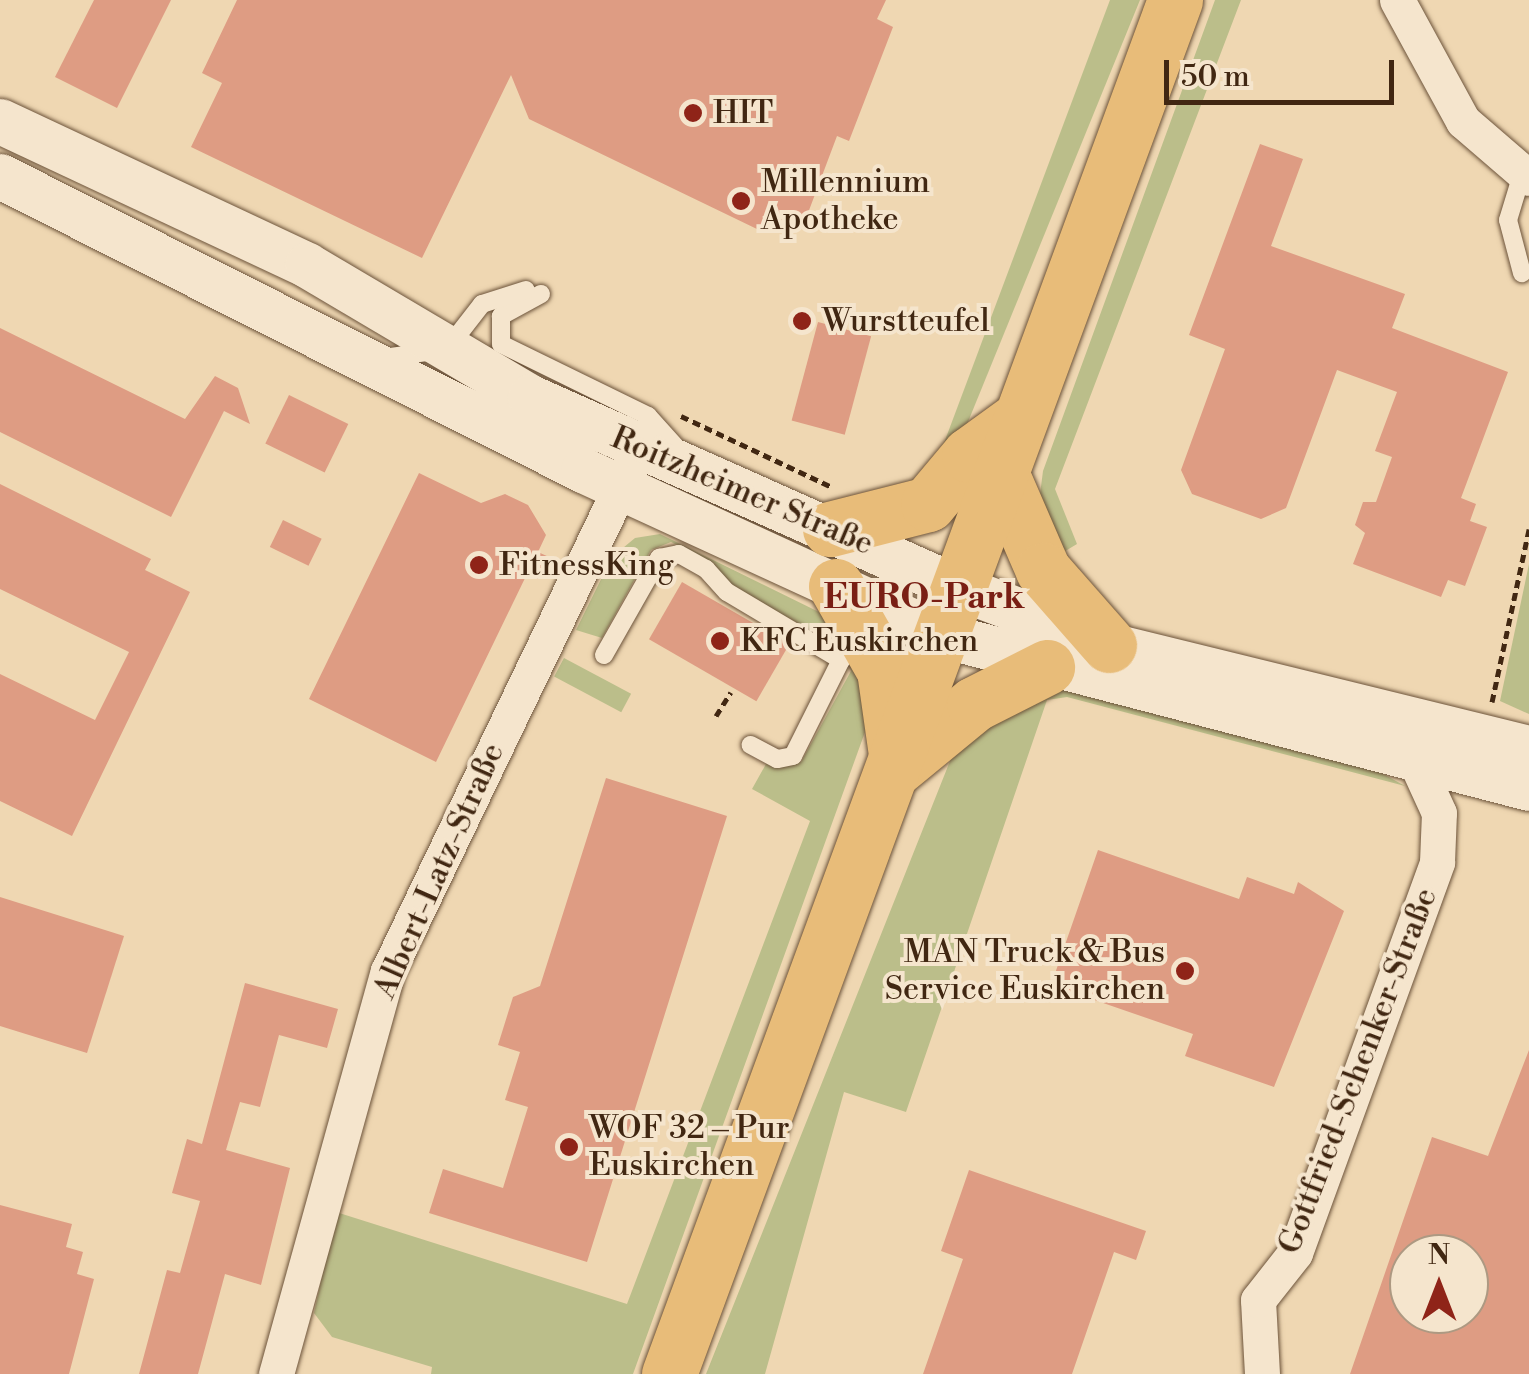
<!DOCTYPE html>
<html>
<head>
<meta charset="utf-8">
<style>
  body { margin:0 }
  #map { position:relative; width:1529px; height:1374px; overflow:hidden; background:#efd7b2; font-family:"Libre Bodoni",serif }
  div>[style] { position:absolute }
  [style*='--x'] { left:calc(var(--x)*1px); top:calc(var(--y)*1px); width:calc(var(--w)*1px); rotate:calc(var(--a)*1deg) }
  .green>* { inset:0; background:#bbbe8a; transform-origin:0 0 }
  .building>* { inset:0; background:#de9c83; transform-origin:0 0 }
  .path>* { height:5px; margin-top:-2.5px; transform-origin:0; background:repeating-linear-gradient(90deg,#412712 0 8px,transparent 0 13px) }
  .roads { filter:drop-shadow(0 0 2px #6c533a) drop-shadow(0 0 2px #6c533a) }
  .service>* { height:18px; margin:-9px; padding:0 9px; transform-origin:9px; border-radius:9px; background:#f5e5cd }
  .minor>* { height:35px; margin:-17.5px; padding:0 17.5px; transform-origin:17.5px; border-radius:17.5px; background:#f5e5cd }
  .tertiary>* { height:45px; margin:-22.5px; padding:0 22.5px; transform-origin:22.5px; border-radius:22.5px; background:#f5e5cd }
  .primary>* { height:55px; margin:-27.5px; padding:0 27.5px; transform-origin:27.5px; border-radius:27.5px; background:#e8bc79 }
  .dots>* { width:28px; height:28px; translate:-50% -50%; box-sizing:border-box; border:5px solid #f5e5cd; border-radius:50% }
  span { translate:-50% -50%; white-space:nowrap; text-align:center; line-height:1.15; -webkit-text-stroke:8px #f5e5cd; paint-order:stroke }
  .poi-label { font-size:32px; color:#412712 }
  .left { translate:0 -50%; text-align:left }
  .right { translate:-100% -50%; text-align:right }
  .street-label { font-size:32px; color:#412712 }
  .neighbourhood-label { font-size:35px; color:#7a1f14; font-weight:700 }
  .north { position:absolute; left:1389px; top:1234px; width:100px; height:100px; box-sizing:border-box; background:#f5e5cd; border:2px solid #ad9982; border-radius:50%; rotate:0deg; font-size:28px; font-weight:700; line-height:40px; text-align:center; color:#412712 }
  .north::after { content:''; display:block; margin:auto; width:35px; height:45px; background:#8f2418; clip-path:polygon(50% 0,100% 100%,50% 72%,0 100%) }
  .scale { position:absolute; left:1164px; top:60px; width:230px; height:45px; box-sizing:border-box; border:5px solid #412712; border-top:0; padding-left:12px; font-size:30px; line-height:35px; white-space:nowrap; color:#412712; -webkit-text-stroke:8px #f5e5cd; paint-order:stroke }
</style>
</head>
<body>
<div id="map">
  <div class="green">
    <div style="clip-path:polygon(1110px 0,1140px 0,959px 444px,941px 451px)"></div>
    <div style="clip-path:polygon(1215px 0,1241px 0,1055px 489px,1077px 544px,1052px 559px,1039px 502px,1043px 471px)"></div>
    <div style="clip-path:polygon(660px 534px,823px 614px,860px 653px,869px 721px,633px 1374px,431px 1374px,432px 1367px,332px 1337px,314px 1313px,336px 1212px,627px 1304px,810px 821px,752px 789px,766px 764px,801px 762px,851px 671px,845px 648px,732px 588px,714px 564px,671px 542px,651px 550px,602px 638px,576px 630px,612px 557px,635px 538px)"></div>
    <div style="clip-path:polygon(1529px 564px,1529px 714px,1500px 701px)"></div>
    <div style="left:564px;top:658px;width:76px;height:21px;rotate:28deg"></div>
    <div style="clip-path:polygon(1060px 689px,1378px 771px,1405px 786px,1067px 697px,1047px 700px,906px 1112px,844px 1092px,765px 1374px,706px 1374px,952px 756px,965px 734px)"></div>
  </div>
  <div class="building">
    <div style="clip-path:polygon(94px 0,171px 0,117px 108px,55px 77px)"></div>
    <div style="clip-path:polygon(237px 0,886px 0,877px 19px,893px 27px,849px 141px,837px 136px,808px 213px,759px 230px,529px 119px,511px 75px,422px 258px,191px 147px,222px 83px,202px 73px)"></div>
    <div style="clip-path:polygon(1260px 144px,1303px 159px,1271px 246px,1405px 294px,1392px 328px,1508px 372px,1461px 498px,1476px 504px,1470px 521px,1487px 527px,1465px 586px,1448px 580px,1441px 597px,1353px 564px,1365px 533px,1355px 525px,1363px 502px,1376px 502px,1392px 457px,1375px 451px,1397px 392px,1337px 370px,1286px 508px,1261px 519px,1192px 494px,1181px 470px,1225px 349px,1189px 335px)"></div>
    <div style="left:818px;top:322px;width:55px;height:102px;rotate:15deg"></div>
    <div style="clip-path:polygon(0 328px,185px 419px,215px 376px,238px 388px,250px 424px,224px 411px,171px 517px,0 432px)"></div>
    <div style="left:289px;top:395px;width:66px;height:54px;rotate:26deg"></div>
    <div style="clip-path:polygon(419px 473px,481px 503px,505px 494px,528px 505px,546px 535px,538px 552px,549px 557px,538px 579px,527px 574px,436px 762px,309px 699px)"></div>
    <div style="clip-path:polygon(0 484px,151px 559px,145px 570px,190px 592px,72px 836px,0 801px,0 674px,95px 720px,129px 652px,0 589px)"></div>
    <div style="left:283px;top:520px;width:43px;height:30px;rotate:26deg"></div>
    <div style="left:682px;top:582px;width:124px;height:66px;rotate:30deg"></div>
    <div style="clip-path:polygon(606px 778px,727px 816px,587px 1262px,429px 1213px,443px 1169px,503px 1188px,528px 1107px,505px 1100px,520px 1052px,498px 1045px,513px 997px,540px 986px)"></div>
    <div style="clip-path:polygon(1098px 850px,1239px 899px,1247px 877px,1294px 894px,1298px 882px,1344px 911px,1274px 1087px,1185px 1056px,1193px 1034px,1051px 985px)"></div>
    <div style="clip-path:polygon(0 897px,124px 936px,87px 1053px,0 1026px)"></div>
    <div style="clip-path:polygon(245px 983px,338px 1009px,327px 1048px,279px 1035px,260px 1107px,240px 1102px,226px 1150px,290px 1168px,261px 1285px,225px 1274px,198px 1374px,139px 1374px,167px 1270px,180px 1273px,200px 1201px,172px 1193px,187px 1139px,202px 1144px)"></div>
    <div style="clip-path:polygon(evenodd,1529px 1050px,1529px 1374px,1350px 1374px,1432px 1137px,1488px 1156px,1529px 1050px,1409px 1254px,1469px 1254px,1469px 1314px,1409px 1314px,1409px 1254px)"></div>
    <div style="clip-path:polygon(969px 1170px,1146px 1231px,1136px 1260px,1114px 1252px,1072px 1374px,923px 1374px,963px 1259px,941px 1251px)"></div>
    <div style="clip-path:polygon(0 1205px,72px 1224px,66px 1247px,83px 1252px,77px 1274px,94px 1279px,69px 1374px,0 1374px)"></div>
  </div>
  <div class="path">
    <div style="--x:681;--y:416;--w:165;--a:25.2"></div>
    <div style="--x:1492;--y:702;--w:177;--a:-77.9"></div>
    <div style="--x:716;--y:716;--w:28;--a:-58"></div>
  </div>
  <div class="roads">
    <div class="service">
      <div style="--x:1522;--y:174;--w:48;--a:106.9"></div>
      <div style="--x:1508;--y:220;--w:55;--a:75.2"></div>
      <div style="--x:541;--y:294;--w:46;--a:151.2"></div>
      <div style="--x:501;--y:316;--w:28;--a:90"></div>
      <div style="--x:501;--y:344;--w:164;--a:26.1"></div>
      <div style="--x:648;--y:416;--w:40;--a:48"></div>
      <div style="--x:384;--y:358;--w:64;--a:-8.1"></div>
      <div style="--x:447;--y:349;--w:57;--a:-52.1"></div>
      <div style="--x:482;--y:304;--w:46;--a:-17.7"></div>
      <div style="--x:604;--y:655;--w:112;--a:-60.4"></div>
      <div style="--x:659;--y:558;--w:20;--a:-11"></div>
      <div style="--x:679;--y:554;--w:31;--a:29"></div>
      <div style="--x:706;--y:569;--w:31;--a:48"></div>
      <div style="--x:727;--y:592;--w:133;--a:30.8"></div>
      <div style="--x:841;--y:660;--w:107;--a:116.6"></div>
      <div style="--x:793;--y:756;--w:16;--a:169"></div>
      <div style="--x:777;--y:759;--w:30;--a:-152"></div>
    </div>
    <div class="minor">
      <div style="--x:1397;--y:0;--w:138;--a:61.4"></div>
      <div style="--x:1463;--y:121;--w:87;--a:40.8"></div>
      <div style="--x:276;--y:1374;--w:418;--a:-74.5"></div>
      <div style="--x:388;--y:971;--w:561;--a:-64.35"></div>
      <div style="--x:1262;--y:1374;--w:74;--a:-93.1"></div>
      <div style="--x:1258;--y:1300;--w:60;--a:-51.8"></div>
      <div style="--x:1295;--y:1253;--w:416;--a:-70"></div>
      <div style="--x:1437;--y:862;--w:49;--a:-87.7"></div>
      <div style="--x:1439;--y:813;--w:53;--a:-114.6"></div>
    </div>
    <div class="tertiary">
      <div style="--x:0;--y:121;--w:339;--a:25.1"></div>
      <div style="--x:307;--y:265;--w:259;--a:30.6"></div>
      <div style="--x:530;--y:397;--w:471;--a:24"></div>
      <div style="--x:960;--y:588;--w:160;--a:20.9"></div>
      <div style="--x:1109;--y:645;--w:432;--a:13.8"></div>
      <div style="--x:0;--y:176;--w:653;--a:26.76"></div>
      <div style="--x:583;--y:470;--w:395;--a:24.7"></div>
      <div style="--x:942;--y:635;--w:607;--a:14.61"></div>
    </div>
    <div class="primary">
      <div style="--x:1001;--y:473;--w:106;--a:66.6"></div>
      <div style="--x:1043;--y:570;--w:100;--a:48.7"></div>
      <div style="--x:830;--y:529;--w:101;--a:-14.3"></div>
      <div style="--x:928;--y:504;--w:64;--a:-50.1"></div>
      <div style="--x:969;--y:455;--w:63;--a:-36"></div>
      <div style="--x:836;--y:586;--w:97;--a:60.3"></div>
      <div style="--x:884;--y:670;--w:85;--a:81.9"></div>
      <div style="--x:895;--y:769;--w:102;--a:-39.4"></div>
      <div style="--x:974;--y:704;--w:82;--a:-26.9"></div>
      <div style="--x:669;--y:1374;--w:1464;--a:-69.78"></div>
    </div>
  </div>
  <div class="dots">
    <div style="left:693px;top:113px;background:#8f2418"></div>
    <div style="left:741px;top:201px;background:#8f2418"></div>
    <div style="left:802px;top:321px;background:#8f2418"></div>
    <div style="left:479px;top:565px;background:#8f2418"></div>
    <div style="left:720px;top:641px;background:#8f2418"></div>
    <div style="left:1185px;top:971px;background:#8f2418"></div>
    <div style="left:569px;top:1147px;background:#8f2418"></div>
  </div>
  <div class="poi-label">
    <span class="left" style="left:713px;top:113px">HIT</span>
    <span class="left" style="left:761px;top:201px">Millennium<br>Apotheke</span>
    <span class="left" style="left:822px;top:321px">Wurstteufel</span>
    <span class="left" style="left:499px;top:565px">FitnessKing</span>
    <span class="left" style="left:740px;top:641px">KFC Euskirchen</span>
    <span class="right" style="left:1165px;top:971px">MAN Truck &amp; Bus<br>Service Euskirchen</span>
    <span class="left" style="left:589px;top:1147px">WOF 32 – Pur<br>Euskirchen</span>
  </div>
  <div class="street-label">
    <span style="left:742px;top:491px;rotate:23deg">Roitzheimer Straße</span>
    <span style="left:439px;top:871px;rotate:-66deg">Albert-Latz-Straße</span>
    <span style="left:1358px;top:1071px;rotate:-69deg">Gottfried-Schenker-Straße</span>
  </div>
  <div class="neighbourhood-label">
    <span style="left:924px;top:598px">EURO-Park</span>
  </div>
  <div class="north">N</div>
  <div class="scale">50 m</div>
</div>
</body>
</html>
